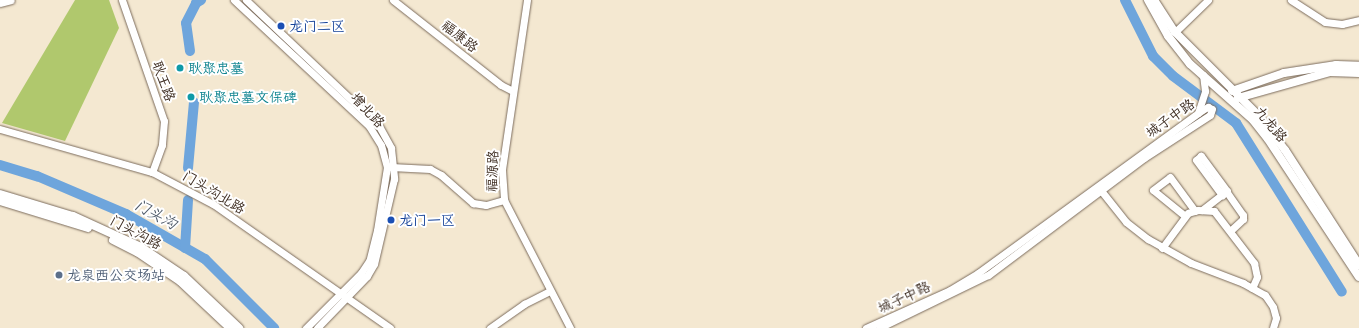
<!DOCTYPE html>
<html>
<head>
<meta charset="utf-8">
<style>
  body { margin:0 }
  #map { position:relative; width:1359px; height:328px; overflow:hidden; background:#f4e8d1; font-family:"Patrick Hand","LXGW WenKai TC",sans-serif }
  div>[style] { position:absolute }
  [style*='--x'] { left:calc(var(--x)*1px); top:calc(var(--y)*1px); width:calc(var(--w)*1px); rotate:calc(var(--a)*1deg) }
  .green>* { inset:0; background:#b0c86d }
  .river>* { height:10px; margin:-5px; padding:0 5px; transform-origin:5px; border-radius:5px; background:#6ea5dc }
  .roads { filter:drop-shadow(0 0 1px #7c6c5d) drop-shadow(0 0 1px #7c6c5d) }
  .minor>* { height:7px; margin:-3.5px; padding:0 3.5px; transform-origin:3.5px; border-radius:3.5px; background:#fff }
  .major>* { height:8px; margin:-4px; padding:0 4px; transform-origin:4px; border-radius:4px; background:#fff }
  .dots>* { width:11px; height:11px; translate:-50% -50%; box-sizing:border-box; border:2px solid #fff; border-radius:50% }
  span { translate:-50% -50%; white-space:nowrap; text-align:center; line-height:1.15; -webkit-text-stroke:4px #fff; paint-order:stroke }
  .transit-label { font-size:14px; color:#164399 }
  .left { translate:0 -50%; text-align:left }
  .street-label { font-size:14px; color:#3b2a1e }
  .culture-label { font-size:14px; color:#0d838f }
  .service-label { font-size:14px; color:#4e5e75 }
  .water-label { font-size:15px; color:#4f5b6a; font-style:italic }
</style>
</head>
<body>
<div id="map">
  <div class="green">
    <div style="clip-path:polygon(75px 0,109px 0,119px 28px,65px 141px,2px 123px)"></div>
  </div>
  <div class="river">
    <div style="--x:1125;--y:0;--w:63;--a:63.4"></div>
    <div style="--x:1153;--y:56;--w:28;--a:45"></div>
    <div style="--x:1173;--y:76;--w:79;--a:36.7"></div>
    <div style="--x:1236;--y:123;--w:199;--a:57.9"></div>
    <div style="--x:190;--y:51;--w:28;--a:-98"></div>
    <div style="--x:186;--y:23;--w:22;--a:-63"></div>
    <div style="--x:196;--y:3;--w:6;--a:-31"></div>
    <div style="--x:0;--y:165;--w:39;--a:17"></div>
    <div style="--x:37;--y:176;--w:97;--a:23.1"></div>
    <div style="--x:126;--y:214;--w:91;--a:29.7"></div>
    <div style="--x:205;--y:259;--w:98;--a:45"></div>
    <div style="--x:188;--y:168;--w:66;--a:-84.8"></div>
    <div style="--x:185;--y:248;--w:48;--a:-86.4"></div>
  </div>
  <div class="roads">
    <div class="minor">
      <div style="--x:122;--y:0;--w:128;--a:70.9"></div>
      <div style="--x:164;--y:121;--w:24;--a:95"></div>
      <div style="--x:162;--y:145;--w:29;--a:110"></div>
      <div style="--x:234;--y:0;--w:185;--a:43"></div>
      <div style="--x:369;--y:126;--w:22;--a:58"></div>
      <div style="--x:381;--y:145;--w:23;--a:75"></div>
      <div style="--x:387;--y:167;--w:64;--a:99"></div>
      <div style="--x:377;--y:230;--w:32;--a:104"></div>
      <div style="--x:369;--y:261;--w:14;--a:124"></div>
      <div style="--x:361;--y:273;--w:78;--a:135"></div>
      <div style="--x:246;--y:0;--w:183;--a:43.5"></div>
      <div style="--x:379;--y:126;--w:25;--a:61"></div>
      <div style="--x:391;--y:148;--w:31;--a:84"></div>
      <div style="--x:394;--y:179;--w:87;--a:103.2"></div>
      <div style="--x:374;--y:264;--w:14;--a:120"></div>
      <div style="--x:367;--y:276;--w:72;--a:133.9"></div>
      <div style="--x:393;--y:0;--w:137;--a:38.2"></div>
      <div style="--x:501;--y:85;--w:13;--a:27"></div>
      <div style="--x:527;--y:0;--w:172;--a:98.4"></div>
      <div style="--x:502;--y:170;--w:30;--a:86"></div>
      <div style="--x:504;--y:200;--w:144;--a:62.7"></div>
      <div style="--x:1291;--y:0;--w:40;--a:32.9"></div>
      <div style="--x:1325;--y:22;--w:17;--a:7"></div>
      <div style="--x:1342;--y:24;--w:17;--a:-13"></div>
      <div style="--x:0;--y:3;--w:11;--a:-15"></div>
      <div style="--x:1175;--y:32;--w:46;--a:-44.1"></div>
      <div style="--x:1198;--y:113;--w:23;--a:-72"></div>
      <div style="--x:1205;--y:91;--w:16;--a:-97"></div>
      <div style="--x:0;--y:129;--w:158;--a:15.8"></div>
      <div style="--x:152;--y:172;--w:69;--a:27.7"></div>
      <div style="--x:213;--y:204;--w:216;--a:35"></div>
      <div style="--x:391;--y:167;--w:39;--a:3"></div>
      <div style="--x:430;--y:169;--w:13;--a:29"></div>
      <div style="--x:441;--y:175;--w:43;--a:41.2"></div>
      <div style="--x:473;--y:203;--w:13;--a:9"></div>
      <div style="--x:486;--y:205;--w:19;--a:-16"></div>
      <div style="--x:1099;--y:188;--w:43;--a:51.5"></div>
      <div style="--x:1126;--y:222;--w:28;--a:38"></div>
      <div style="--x:1148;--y:239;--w:49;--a:29.2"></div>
      <div style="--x:1191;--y:263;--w:56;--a:21"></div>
      <div style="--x:1243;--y:283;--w:25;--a:29"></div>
      <div style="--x:1265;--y:295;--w:14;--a:56"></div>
      <div style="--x:1273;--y:307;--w:11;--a:75"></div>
      <div style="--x:1276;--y:318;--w:10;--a:107"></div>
      <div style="--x:1226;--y:191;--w:29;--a:55"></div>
      <div style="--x:1243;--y:215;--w:4;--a:90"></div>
      <div style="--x:1243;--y:219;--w:16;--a:137"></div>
      <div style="--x:1202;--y:210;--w:31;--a:-38"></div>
      <div style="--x:1226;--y:191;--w:1;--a:0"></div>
      <div style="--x:1227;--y:191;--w:44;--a:-126.6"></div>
      <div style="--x:1201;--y:156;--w:6;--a:141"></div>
      <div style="--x:1196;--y:160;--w:44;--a:53.4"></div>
      <div style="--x:1185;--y:216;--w:41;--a:-140.9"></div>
      <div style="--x:1153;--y:190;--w:21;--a:-37"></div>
      <div style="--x:1170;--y:177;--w:42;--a:53.7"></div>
      <div style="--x:1162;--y:248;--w:44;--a:-53.4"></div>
      <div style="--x:1188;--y:213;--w:10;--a:-17"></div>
      <div style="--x:1198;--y:210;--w:16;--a:4"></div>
      <div style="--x:1214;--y:211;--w:66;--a:52.4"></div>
      <div style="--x:1254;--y:263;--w:14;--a:78"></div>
      <div style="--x:1257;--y:277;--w:12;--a:114"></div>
      <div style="--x:490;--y:328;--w:42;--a:-35.2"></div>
      <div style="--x:524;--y:304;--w:28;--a:-27"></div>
      <div style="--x:866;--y:328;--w:92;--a:-24.3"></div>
      <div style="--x:950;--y:290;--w:33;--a:-31"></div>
      <div style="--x:978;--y:273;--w:277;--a:-36"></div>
      <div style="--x:1202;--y:110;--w:7;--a:-27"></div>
      <div style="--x:1208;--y:107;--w:4;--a:27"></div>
      <div style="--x:1212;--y:109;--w:6;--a:108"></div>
      <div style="--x:1210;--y:115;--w:79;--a:146.9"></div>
      <div style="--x:1144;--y:158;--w:195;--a:143.1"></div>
      <div style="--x:988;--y:275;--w:121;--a:154.1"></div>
    </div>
    <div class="major">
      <div style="--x:1148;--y:0;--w:41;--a:60.9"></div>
      <div style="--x:1168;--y:36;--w:36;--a:52"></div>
      <div style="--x:1190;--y:64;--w:84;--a:41.6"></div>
      <div style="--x:1253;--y:120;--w:24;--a:52"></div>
      <div style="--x:1268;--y:139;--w:165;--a:56.6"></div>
      <div style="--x:1154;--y:0;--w:38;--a:57"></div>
      <div style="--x:1175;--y:32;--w:117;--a:45"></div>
      <div style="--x:1258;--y:115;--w:44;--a:52.4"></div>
      <div style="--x:1285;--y:150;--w:137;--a:57.2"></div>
      <div style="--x:1232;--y:91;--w:55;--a:-19.1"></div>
      <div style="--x:1284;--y:73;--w:53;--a:-8.7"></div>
      <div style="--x:1336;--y:65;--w:23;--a:2"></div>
      <div style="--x:1238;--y:98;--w:96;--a:-15.8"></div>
      <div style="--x:1330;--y:72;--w:29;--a:2"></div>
      <div style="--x:0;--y:194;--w:76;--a:16.8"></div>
      <div style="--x:73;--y:216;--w:75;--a:24.5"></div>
      <div style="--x:141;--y:247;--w:52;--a:34"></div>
      <div style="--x:184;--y:276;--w:76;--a:43.4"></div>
      <div style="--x:0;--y:201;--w:92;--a:17.1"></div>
      <div style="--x:113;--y:240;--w:27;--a:27"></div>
      <div style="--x:137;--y:252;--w:52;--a:34"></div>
      <div style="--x:180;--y:281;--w:69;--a:43.2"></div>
    </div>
  </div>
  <div class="dots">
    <div style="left:281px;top:26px;background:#1a4fb4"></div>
    <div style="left:180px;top:68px;background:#0f9aa8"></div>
    <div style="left:191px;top:97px;background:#0f9aa8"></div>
    <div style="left:391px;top:220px;background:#1a4fb4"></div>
    <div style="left:59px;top:275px;background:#5c6f8a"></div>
  </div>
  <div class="transit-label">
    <span class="left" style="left:289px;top:26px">龙门二区</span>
    <span class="left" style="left:399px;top:220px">龙门一区</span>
  </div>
  <div class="street-label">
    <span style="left:460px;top:36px;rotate:38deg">福康路</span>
    <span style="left:164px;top:81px;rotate:70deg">耿王路</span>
    <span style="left:368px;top:110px;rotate:47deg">增北路</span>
    <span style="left:1170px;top:118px;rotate:-35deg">城子中路</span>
    <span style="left:1271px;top:124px;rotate:50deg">九龙路</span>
    <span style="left:492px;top:171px;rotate:-88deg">福源路</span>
    <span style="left:214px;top:192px;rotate:31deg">门头沟北路</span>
    <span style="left:136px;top:232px;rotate:28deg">门头沟路</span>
    <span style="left:904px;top:297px;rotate:-25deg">城子中路</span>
  </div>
  <div class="culture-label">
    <span class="left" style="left:188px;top:68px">耿聚忠墓</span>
    <span class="left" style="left:199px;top:97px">耿聚忠墓文保碑</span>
  </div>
  <div class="service-label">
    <span class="left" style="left:67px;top:275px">龙泉西公交场站</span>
  </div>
  <div class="water-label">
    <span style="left:156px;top:214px;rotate:29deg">门头沟</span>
  </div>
</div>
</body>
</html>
